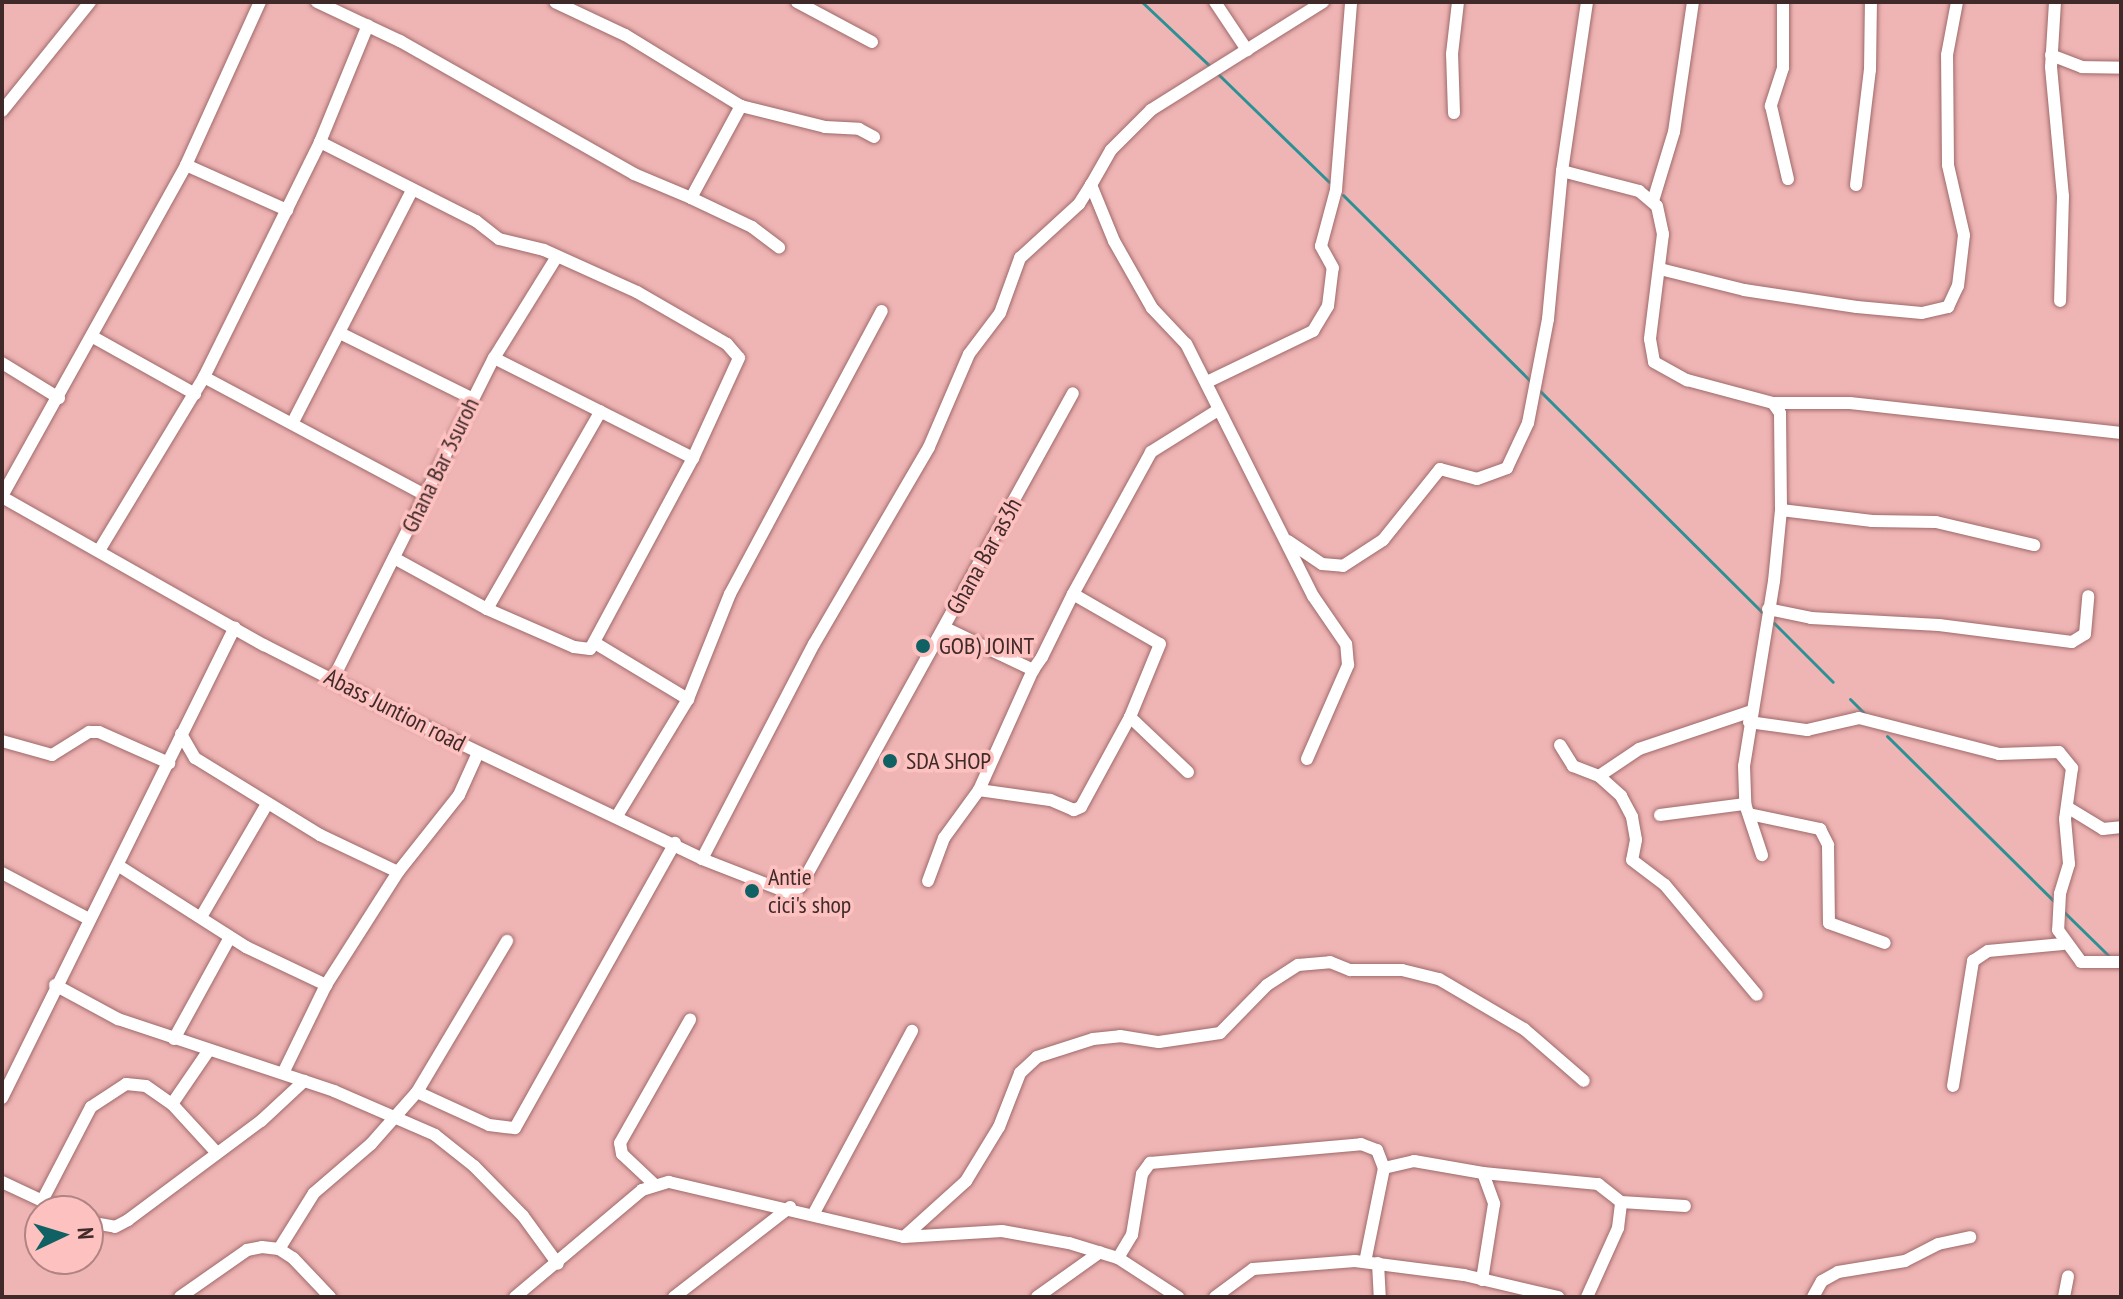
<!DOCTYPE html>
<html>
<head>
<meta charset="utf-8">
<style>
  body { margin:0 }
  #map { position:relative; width:2123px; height:1299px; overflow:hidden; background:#efb4b4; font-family:"PT Sans Narrow",sans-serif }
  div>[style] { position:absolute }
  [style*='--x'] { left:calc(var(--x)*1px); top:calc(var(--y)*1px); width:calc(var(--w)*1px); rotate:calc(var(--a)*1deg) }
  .stream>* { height:3px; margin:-1.5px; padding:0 1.5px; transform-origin:1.5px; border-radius:1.5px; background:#2b9195 }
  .roads { filter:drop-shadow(0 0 2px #9f6a6a) drop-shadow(0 0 2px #9f6a6a) }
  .minor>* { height:12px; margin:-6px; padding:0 6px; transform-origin:6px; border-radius:6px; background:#fff }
  .dots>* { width:22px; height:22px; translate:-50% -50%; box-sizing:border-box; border:4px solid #fdc1c0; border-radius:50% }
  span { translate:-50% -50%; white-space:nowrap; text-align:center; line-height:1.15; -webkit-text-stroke:7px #fdc1c0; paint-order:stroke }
  .street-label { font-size:24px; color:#402929 }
  .poi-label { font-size:24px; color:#402929 }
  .left { translate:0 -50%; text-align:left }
  .frame { position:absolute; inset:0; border:4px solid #402929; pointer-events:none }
  .north { position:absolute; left:24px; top:1195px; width:80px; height:80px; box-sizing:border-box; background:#fdc1c0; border:2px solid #b18484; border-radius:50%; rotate:86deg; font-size:22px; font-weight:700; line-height:32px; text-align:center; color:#402929 }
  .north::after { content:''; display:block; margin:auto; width:28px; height:36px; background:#106164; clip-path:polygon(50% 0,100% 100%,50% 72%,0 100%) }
</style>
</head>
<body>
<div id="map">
  <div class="stream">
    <div style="--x:1142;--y:2;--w:96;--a:43.3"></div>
    <div style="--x:1217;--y:73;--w:156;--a:44.2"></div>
    <div style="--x:1343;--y:195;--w:268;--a:44.8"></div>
    <div style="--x:1538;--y:389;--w:316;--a:44.9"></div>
    <div style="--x:1774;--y:623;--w:83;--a:45"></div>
    <div style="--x:1850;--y:699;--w:23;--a:45"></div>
    <div style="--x:1887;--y:736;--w:238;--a:44.7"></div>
    <div style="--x:2064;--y:912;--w:64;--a:44.4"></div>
  </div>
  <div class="roads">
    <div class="minor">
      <div style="--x:317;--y:2;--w:92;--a:25.2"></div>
      <div style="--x:400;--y:41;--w:269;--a:29.6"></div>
      <div style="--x:634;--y:174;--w:62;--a:22.8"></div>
      <div style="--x:691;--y:198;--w:105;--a:-61.5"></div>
      <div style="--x:741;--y:106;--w:136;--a:-148.5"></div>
      <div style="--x:625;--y:35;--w:77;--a:-154.8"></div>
      <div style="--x:797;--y:2;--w:85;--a:28.1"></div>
      <div style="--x:1215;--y:2;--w:58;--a:56.3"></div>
      <div style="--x:1587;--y:2;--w:171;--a:98.4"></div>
      <div style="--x:1562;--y:171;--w:80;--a:14.6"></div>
      <div style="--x:1639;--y:191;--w:23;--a:40"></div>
      <div style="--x:1657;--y:206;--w:29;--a:78"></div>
      <div style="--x:1663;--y:234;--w:106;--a:97.1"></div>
      <div style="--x:1650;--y:339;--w:23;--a:80"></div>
      <div style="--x:1654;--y:362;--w:38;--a:29"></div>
      <div style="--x:1687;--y:380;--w:89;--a:15"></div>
      <div style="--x:1773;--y:403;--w:12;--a:55"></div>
      <div style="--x:1780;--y:413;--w:97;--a:89.4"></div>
      <div style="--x:1781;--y:510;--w:71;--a:95.6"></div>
      <div style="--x:1774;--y:581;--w:187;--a:99.2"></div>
      <div style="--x:1744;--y:766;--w:38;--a:88"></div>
      <div style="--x:1745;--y:804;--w:54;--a:71.6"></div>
      <div style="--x:1783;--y:2;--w:66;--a:90"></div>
      <div style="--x:1783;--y:68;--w:40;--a:108"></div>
      <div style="--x:1771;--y:106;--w:75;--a:76.9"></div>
      <div style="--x:2055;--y:2;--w:65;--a:93.5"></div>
      <div style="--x:2051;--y:67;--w:130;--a:84.7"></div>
      <div style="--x:2063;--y:196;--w:105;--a:91.6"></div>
      <div style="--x:2051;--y:55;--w:33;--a:21"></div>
      <div style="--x:2082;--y:67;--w:39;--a:1"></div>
      <div style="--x:741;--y:106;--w:87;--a:14"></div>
      <div style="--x:825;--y:127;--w:34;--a:3"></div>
      <div style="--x:859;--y:129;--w:17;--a:28"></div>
      <div style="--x:2;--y:111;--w:140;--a:-51.1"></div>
      <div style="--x:1454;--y:113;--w:59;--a:-91.9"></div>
      <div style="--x:1452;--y:54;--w:52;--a:-83.4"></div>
      <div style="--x:320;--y:142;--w:175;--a:26.9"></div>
      <div style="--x:476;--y:221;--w:29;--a:38"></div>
      <div style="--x:499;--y:239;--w:46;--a:13.7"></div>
      <div style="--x:544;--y:250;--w:102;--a:24.3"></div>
      <div style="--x:637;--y:292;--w:104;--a:30"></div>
      <div style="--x:727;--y:344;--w:18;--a:49"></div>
      <div style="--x:739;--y:358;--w:110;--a:114.7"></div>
      <div style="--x:693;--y:458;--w:217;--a:118.3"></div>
      <div style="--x:590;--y:649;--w:16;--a:-173"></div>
      <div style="--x:574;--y:647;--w:95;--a:-156.4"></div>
      <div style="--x:487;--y:609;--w:106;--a:-151.3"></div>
      <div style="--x:186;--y:165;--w:111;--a:24"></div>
      <div style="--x:1856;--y:185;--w:116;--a:-83.1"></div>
      <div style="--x:1870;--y:70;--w:68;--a:-89.2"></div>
      <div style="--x:691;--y:198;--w:68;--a:25.4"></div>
      <div style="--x:752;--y:227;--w:34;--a:37"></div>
      <div style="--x:1653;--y:201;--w:72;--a:-73.1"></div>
      <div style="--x:1674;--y:132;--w:131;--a:-81.7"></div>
      <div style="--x:1660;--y:269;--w:87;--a:14"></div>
      <div style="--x:1744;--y:290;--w:114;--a:8.6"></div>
      <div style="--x:1857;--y:307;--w:65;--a:5.3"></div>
      <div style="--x:1922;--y:313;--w:27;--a:-13"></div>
      <div style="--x:1948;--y:307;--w:23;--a:-65"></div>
      <div style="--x:1958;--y:286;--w:51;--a:-83.3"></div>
      <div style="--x:1964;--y:235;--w:72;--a:-102.9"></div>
      <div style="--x:1948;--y:165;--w:110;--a:-90.5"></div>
      <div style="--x:1947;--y:55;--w:54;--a:-79.3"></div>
      <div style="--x:340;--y:333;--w:148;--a:26.4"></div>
      <div style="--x:93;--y:337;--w:117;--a:29.2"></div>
      <div style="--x:494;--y:358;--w:223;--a:26.7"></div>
      <div style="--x:2;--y:363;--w:67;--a:31.6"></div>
      <div style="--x:204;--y:377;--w:251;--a:28.1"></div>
      <div style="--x:1207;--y:382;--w:118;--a:-25.7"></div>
      <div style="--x:1313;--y:331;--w:29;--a:-59"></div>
      <div style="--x:1328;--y:306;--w:38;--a:-83"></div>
      <div style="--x:1333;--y:268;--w:25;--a:-119"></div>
      <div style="--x:1321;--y:246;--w:58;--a:-75"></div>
      <div style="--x:1336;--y:190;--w:189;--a:-85.4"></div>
      <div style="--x:1773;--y:403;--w:77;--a:0"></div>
      <div style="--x:1850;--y:403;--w:273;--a:6.3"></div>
      <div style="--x:293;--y:422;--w:261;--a:-62.8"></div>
      <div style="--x:2;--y:496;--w:379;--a:-60.9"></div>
      <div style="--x:186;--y:165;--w:179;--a:-65.6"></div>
      <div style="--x:2;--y:497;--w:301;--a:29.5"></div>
      <div style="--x:264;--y:645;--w:161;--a:27"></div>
      <div style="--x:407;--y:718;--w:327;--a:25.5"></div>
      <div style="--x:702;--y:859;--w:93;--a:21.3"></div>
      <div style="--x:789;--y:893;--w:13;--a:-29"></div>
      <div style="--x:800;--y:887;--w:564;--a:-61.07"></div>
      <div style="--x:1781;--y:510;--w:92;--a:6.9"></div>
      <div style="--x:1872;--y:521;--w:64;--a:0.9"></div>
      <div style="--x:1936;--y:522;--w:101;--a:13.2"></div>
      <div style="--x:1288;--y:541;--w:41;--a:34.1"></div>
      <div style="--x:1322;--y:564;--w:21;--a:5"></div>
      <div style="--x:1343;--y:566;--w:48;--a:-33"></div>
      <div style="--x:1383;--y:540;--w:91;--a:-51.2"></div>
      <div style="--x:1440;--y:469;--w:38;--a:15"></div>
      <div style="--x:1477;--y:479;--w:32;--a:-20"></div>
      <div style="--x:1507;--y:468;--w:50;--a:-65"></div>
      <div style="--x:1528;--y:423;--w:106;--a:-79.1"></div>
      <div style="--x:1548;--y:319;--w:149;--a:-84.6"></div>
      <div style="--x:100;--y:549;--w:201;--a:-58.8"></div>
      <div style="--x:204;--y:377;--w:262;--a:-63.7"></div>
      <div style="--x:320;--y:142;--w:126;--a:-67.7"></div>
      <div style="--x:1073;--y:594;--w:100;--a:29.9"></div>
      <div style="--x:1160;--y:644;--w:79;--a:112.3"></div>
      <div style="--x:1130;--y:717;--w:102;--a:118.6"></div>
      <div style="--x:1081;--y:807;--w:8;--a:157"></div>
      <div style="--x:1074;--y:810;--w:26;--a:-157"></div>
      <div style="--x:1050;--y:800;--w:72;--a:-172"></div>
      <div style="--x:979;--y:790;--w:132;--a:-65.8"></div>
      <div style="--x:1033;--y:670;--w:16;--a:-55"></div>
      <div style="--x:1042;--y:657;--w:70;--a:-63.8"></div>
      <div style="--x:1073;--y:594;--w:162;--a:-61.2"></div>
      <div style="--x:1151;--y:452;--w:79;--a:-32.1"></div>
      <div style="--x:487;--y:609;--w:228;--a:-60.1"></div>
      <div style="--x:1768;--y:609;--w:44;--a:11.8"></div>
      <div style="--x:1811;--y:618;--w:128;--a:3.1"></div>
      <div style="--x:1939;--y:625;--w:134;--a:7.3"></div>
      <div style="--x:2072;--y:642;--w:15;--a:-32"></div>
      <div style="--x:2085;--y:634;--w:38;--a:-85"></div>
      <div style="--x:945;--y:628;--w:98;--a:25.5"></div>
      <div style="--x:595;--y:643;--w:109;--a:31.1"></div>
      <div style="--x:334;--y:677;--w:357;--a:-63.4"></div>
      <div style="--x:494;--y:358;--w:118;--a:-58.2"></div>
      <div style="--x:1130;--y:717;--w:80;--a:43.5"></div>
      <div style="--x:1749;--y:722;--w:59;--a:7.9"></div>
      <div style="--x:1807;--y:730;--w:53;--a:-13"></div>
      <div style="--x:1859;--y:718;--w:145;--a:14.4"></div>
      <div style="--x:1999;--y:754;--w:60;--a:-1.9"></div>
      <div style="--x:2059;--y:752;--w:21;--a:51"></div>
      <div style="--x:2072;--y:768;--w:51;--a:97.8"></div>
      <div style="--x:2065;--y:819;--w:45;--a:84.9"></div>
      <div style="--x:2069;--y:864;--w:31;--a:107"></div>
      <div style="--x:2060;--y:894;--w:36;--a:93"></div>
      <div style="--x:2058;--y:930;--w:39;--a:54"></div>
      <div style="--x:2081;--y:962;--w:40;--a:0"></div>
      <div style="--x:181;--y:734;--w:28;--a:60"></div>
      <div style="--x:195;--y:758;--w:147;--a:31.6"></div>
      <div style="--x:320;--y:835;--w:86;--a:25.4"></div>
      <div style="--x:398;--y:872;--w:98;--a:-51.6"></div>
      <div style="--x:459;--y:795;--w:46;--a:-65.7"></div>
      <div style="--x:2;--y:741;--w:52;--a:15.6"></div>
      <div style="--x:52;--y:755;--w:44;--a:-31.9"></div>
      <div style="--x:89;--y:732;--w:10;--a:0"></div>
      <div style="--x:99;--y:732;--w:77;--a:23.9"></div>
      <div style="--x:1560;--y:745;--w:25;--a:58"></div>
      <div style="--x:1573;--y:766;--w:28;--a:21"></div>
      <div style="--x:1599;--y:776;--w:48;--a:-34"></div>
      <div style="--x:1639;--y:749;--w:116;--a:-18.6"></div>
      <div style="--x:1307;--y:759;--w:103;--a:-66.4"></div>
      <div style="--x:1348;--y:665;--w:21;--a:-95"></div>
      <div style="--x:1346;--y:644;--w:58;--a:-124.5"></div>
      <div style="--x:1313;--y:596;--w:282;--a:-116.7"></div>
      <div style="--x:1186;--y:344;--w:50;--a:-133.4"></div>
      <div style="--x:1152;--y:308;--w:77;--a:-119.6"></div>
      <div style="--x:1114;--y:241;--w:61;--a:-112.3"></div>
      <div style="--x:1091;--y:185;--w:40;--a:-60.3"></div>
      <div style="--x:1111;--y:150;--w:57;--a:-45"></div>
      <div style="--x:1151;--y:110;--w:203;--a:-32.1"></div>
      <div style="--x:1599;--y:776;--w:30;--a:42"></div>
      <div style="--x:1621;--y:796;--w:24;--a:62"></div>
      <div style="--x:1632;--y:817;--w:23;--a:80"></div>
      <div style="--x:1636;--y:840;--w:20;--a:101"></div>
      <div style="--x:1632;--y:860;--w:41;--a:37.1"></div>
      <div style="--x:1665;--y:885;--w:143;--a:50.1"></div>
      <div style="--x:2067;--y:807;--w:42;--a:31.4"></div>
      <div style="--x:2103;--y:829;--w:18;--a:-6"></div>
      <div style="--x:1749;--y:814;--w:73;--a:11.9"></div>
      <div style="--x:1820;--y:829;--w:18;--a:63"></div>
      <div style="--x:1828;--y:845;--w:78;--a:89.3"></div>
      <div style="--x:1829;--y:923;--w:59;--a:19.7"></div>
      <div style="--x:1660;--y:815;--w:86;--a:-7.4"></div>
      <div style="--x:617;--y:816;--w:137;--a:-58.7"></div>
      <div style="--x:688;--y:699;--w:113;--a:-68.2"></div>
      <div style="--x:730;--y:594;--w:321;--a:-61.8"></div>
      <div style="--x:702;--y:859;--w:242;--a:-62.5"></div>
      <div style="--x:814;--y:644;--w:228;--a:-59.7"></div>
      <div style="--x:929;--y:447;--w:101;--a:-66.7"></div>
      <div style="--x:969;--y:354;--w:51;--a:-52.9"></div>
      <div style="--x:1000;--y:313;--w:59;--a:-70"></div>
      <div style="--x:1020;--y:258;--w:80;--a:-42.5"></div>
      <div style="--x:1079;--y:204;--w:22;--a:-58"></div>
      <div style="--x:119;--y:866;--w:151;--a:32.5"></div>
      <div style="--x:246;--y:947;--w:89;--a:25.4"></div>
      <div style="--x:326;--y:985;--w:98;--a:116"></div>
      <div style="--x:2;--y:873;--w:98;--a:27.9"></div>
      <div style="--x:928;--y:881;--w:46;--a:-69.6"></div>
      <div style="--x:944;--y:838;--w:59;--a:-53.9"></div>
      <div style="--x:201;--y:917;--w:131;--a:-59.7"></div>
      <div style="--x:55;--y:985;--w:72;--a:28.4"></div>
      <div style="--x:118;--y:1019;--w:228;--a:18.4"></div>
      <div style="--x:334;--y:1091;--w:110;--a:23.5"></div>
      <div style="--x:435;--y:1135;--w:50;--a:38.5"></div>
      <div style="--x:474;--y:1166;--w:70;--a:45.6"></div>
      <div style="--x:523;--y:1216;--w:59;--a:53.9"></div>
      <div style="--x:326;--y:985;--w:134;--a:-57.5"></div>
      <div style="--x:174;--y:1039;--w:116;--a:-61.2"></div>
      <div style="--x:1953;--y:1086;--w:127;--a:-80.9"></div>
      <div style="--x:1973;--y:961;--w:18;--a:-34"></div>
      <div style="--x:1988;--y:951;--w:75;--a:-5.3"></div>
      <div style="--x:417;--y:1092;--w:176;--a:-59.2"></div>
      <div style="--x:2;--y:1098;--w:525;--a:-63.68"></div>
      <div style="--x:172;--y:1104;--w:65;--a:-55.6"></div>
      <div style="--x:1384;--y:1168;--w:31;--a:-13"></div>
      <div style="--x:1414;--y:1161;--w:70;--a:9.9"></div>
      <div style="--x:1483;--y:1173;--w:33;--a:70"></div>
      <div style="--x:1494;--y:1204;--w:77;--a:99"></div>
      <div style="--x:1483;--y:1173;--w:116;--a:5.5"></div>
      <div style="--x:1598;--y:1184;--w:29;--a:38"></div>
      <div style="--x:1621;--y:1202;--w:64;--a:3.6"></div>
      <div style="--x:2;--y:1182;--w:68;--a:25.1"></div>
      <div style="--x:654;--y:1184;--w:44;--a:-136.8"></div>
      <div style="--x:622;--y:1154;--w:11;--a:-100"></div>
      <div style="--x:620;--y:1143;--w:142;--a:-60.4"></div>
      <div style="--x:42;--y:1201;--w:106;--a:-62.5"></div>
      <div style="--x:91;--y:1107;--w:42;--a:-33.3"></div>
      <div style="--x:126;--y:1084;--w:20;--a:6"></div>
      <div style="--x:146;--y:1086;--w:32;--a:35"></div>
      <div style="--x:172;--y:1104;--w:65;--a:47.5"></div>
      <div style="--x:814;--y:1213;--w:207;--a:-61.7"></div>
      <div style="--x:88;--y:1222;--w:27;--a:10"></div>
      <div style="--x:115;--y:1227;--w:15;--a:-28"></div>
      <div style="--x:128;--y:1220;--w:166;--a:-36.7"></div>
      <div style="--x:261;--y:1121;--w:59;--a:-42.9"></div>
      <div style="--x:904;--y:1237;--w:84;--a:-42.1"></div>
      <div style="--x:966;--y:1181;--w:63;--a:-58.6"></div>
      <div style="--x:999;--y:1127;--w:58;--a:-68.7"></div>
      <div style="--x:1020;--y:1073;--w:23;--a:-43"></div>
      <div style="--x:1037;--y:1057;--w:59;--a:-17.8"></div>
      <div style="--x:1093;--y:1039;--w:27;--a:-6"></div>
      <div style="--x:1120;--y:1036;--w:39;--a:9"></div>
      <div style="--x:1159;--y:1042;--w:62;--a:-8.4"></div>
      <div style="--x:1220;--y:1033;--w:67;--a:-45.6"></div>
      <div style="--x:1267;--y:985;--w:37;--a:-33"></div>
      <div style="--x:1298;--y:965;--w:32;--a:-5"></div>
      <div style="--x:1330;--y:962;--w:22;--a:22"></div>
      <div style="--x:1350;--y:970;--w:52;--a:0"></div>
      <div style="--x:1402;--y:970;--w:38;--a:14"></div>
      <div style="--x:1439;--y:979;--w:99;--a:30.5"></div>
      <div style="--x:1524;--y:1029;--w:79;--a:40.9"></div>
      <div style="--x:279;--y:1249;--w:66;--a:-58"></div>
      <div style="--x:314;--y:1193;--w:75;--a:-40.7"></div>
      <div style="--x:371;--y:1144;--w:69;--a:-48.5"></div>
      <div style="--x:417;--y:1092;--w:79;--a:24.6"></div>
      <div style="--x:489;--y:1125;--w:26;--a:7"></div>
      <div style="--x:515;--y:1128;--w:327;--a:-60.7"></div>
      <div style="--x:1118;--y:1258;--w:27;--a:-59"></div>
      <div style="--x:1132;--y:1235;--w:62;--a:-80.7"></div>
      <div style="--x:1142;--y:1174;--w:14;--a:-54"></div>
      <div style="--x:1150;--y:1163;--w:212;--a:-5.1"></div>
      <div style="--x:1361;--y:1144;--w:17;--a:21"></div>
      <div style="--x:1377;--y:1150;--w:19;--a:69"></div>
      <div style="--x:1384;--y:1168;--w:96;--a:101.4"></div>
      <div style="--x:1378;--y:1263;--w:34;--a:87"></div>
      <div style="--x:180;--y:1297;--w:82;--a:-35"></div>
      <div style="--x:247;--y:1250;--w:15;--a:-11"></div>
      <div style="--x:262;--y:1247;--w:17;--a:7"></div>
      <div style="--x:279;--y:1249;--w:17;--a:33"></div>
      <div style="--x:293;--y:1258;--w:54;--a:46.5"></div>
      <div style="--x:515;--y:1297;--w:166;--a:-40.1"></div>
      <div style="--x:642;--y:1190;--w:28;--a:-17"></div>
      <div style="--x:669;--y:1182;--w:241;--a:13.2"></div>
      <div style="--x:904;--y:1237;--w:98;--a:-3.5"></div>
      <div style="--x:1002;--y:1231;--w:68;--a:10.2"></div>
      <div style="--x:1069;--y:1243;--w:51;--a:17"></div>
      <div style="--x:1118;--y:1258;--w:72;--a:33"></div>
      <div style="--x:674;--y:1297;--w:147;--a:-37.8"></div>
      <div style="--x:1037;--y:1297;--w:77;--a:-35.5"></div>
      <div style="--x:1215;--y:1297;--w:47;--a:-36.4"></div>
      <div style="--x:1253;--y:1269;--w:102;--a:-4.5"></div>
      <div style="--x:1355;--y:1261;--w:110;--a:7.3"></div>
      <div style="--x:1464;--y:1275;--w:97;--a:13.2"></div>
      <div style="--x:1587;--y:1297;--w:76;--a:-65.8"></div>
      <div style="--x:1618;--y:1228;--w:26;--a:-83"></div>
      <div style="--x:1813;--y:1297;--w:18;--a:-61"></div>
      <div style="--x:1822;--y:1281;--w:18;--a:-29"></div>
      <div style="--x:1838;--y:1272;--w:68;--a:-9.3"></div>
      <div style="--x:1905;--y:1261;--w:37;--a:-27"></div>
      <div style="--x:1938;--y:1244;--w:33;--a:-12"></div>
      <div style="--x:2064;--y:1297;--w:21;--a:-79"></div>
    </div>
  </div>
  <div class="dots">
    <div style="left:923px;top:646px;background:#106164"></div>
    <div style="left:890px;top:761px;background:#106164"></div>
    <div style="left:752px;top:891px;background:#106164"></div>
  </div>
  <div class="street-label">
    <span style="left:440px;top:465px;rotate:-64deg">Ghana Bar 3suroh</span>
    <span style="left:984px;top:556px;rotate:-61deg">Ghana Bar as3h</span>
    <span style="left:395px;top:710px;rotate:27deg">Abass Juntion road</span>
  </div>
  <div class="poi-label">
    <span class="left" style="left:939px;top:646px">GOB) JOINT</span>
    <span class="left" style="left:906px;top:761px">SDA SHOP</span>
    <span class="left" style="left:768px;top:891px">Antie<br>cici's shop</span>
  </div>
  <div class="frame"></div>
  <div class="north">N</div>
</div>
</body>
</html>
